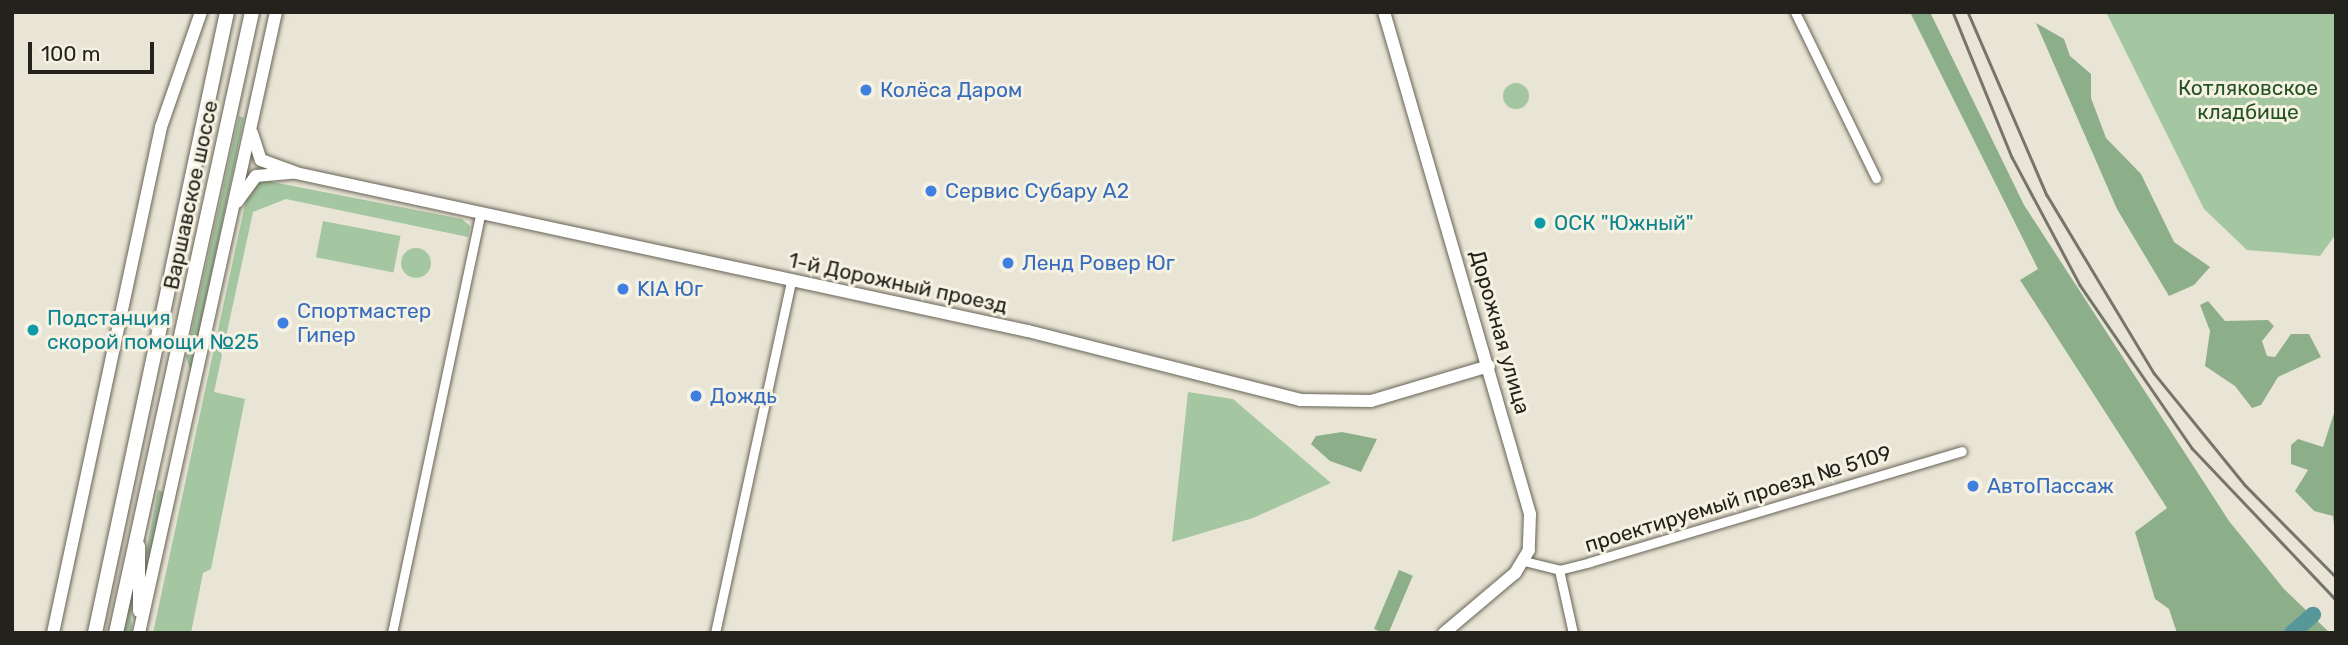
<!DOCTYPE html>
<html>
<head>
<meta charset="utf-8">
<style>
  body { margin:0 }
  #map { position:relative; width:2348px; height:645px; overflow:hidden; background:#e9e5d6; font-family:Rubik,sans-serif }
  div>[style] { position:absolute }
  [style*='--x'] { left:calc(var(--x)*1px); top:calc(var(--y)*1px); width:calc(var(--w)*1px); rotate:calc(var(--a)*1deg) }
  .green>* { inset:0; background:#a4c6a0; transform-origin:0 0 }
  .round { border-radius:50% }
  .forest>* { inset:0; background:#8cae88; transform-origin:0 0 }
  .river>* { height:16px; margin:-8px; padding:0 8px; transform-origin:8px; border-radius:8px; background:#589799 }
  .roads { filter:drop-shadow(0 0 2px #676356) drop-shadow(0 0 2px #676356) }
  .minor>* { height:9px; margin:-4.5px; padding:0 4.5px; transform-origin:4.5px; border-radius:4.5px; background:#fff }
  .tertiary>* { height:12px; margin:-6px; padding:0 6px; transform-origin:6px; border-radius:6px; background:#fff }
  .secondary>* { height:12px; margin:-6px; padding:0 6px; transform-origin:6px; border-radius:6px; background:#fff }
  .primary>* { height:14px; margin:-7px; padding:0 7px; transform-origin:7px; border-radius:7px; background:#fff }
  .rail>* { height:2.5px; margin:-1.25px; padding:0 1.25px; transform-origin:1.25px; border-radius:1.25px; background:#77746b }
  .dots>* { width:19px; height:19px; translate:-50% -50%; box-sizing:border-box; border:4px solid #f6f2e3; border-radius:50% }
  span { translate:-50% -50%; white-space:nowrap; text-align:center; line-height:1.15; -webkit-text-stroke:6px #f6f2e3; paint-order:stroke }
  .park-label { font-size:21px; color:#265421 }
  .shop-label { font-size:21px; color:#366cbe }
  .left { translate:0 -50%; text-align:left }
  .street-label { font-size:21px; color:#23221c }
  .culture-label { font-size:21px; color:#0d838f }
  .frame { position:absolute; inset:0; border:14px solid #23221c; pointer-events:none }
  .scale { position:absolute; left:28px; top:42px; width:126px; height:32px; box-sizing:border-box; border:4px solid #23221c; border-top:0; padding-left:9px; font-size:21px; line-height:24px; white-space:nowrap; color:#23221c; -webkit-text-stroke:5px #f6f2e3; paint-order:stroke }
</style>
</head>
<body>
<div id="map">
  <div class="green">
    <div style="clip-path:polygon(2106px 12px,2336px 12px,2336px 234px,2320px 256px,2247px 250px,2204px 209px)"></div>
    <div class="round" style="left:1503px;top:83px;width:26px;height:26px"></div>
    <div style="clip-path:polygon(239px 116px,244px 118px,191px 372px,186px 357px)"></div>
    <div style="clip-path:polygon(262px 180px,462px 219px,470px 226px,468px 237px,286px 199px,253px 212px,214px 392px,245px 399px,211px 569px,203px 573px,191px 633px,153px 633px,247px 195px)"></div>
    <div style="left:323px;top:221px;width:79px;height:37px;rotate:11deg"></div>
    <div class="round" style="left:401px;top:248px;width:30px;height:30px"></div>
    <div style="clip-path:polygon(1188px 392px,1233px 399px,1331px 483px,1253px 518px,1172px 542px)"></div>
    <div style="clip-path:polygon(158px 490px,164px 492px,149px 560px,146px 552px)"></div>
    <div style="clip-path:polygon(130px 597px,132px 633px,122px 633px)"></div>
  </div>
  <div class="forest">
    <div style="clip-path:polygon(1910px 12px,1930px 12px,2024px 205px,2229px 521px,2284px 589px,2330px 633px,2177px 633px,2169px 609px,2155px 599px,2135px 532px,2167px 508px,2020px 280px,2038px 269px)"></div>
    <div style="clip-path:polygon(2036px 23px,2064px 39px,2070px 56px,2091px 74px,2091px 98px,2106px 138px,2141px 174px,2174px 242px,2210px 267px,2194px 285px,2169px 296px,2117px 209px)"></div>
    <div style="clip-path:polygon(2208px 301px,2225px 321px,2268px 320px,2274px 326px,2262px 341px,2267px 356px,2275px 357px,2291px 334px,2309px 334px,2321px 357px,2278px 377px,2261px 405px,2252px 408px,2235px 386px,2205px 366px,2210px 331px,2200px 305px)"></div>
    <div style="clip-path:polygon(2336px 407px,2336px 544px,2333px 516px,2314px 511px,2295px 491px,2308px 470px,2291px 464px,2291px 445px,2298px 439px,2323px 447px)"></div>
    <div style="clip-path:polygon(1342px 432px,1377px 439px,1361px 472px,1330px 461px,1311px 444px,1316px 436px)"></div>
    <div style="left:1399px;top:570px;width:15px;height:64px;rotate:23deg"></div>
  </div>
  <div class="river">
    <div style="--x:2292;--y:633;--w:28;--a:-41"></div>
  </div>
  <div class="roads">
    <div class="minor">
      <div style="--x:1795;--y:12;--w:185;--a:64"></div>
      <div style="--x:1524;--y:561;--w:36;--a:14"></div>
      <div style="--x:1559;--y:570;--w:32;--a:-14"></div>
      <div style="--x:1590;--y:562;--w:388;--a:-16.6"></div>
      <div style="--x:1559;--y:570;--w:65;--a:77.5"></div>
      <div style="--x:392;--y:633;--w:428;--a:-78.1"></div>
      <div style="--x:715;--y:633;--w:361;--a:-77.8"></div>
    </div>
    <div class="tertiary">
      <div style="--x:252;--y:133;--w:28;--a:72"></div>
      <div style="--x:261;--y:160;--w:37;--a:20"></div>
      <div style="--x:296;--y:173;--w:749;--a:12.18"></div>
      <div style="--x:1028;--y:331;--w:281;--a:14.2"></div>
      <div style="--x:1300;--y:400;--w:71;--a:0.8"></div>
      <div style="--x:1371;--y:401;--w:123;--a:-16.5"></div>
      <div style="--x:237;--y:202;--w:32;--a:-54"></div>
      <div style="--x:256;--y:176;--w:36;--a:-5"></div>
    </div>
    <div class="secondary">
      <div style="--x:1384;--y:12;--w:523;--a:73.78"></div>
      <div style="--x:1530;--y:514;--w:36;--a:92"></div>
      <div style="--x:1529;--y:550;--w:27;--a:121"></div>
      <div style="--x:1515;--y:573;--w:93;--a:139.8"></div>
      <div style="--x:139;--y:611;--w:65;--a:-90"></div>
      <div style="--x:53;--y:633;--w:517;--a:-77.95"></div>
      <div style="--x:161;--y:127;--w:122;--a:-70.8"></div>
      <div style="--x:139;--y:633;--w:636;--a:-77.56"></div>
    </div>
    <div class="primary">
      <div style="--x:95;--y:633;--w:635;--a:-78"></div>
      <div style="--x:116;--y:633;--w:636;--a:-77.65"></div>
    </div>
  </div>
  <div class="rail">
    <div style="--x:1953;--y:12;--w:157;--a:67.9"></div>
    <div style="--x:2012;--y:157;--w:145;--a:62"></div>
    <div style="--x:2080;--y:285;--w:198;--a:55.5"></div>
    <div style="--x:2192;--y:448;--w:209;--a:46.5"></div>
    <div style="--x:1968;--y:12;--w:199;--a:66.7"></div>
    <div style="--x:2047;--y:195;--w:208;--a:59"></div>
    <div style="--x:2154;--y:373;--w:144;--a:50.9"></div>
    <div style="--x:2245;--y:485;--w:129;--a:45.3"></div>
  </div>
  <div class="dots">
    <div style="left:866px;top:90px;background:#3f7fe0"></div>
    <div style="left:931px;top:191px;background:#3f7fe0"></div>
    <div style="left:1540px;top:223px;background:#0f9aa8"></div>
    <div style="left:1008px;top:263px;background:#3f7fe0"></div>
    <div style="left:623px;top:289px;background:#3f7fe0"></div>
    <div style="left:283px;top:323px;background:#3f7fe0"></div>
    <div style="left:33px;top:330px;background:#0f9aa8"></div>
    <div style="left:696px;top:396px;background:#3f7fe0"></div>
    <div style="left:1973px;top:486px;background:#3f7fe0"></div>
  </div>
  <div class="park-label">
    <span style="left:2248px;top:100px">Котляковское<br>кладбище</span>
  </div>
  <div class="shop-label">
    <span class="left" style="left:880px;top:90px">Колёса Даром</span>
    <span class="left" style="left:945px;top:191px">Сервис Субару А2</span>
    <span class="left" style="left:1022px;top:263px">Ленд Ровер Юг</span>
    <span class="left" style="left:637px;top:289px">KIA Юг</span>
    <span class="left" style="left:297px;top:323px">Спортмастер<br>Гипер</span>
    <span class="left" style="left:710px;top:396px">Дождь</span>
    <span class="left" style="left:1987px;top:486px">АвтоПассаж</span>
  </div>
  <div class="street-label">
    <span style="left:191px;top:195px;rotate:-78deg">Варшавское шоссе</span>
    <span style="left:898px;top:283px;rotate:12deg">1-й Дорожный проезд</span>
    <span style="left:1500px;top:332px;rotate:74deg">Дорожная улица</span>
    <span style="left:1738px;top:499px;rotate:-17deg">проектируемый проезд № 5109</span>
  </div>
  <div class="culture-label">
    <span class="left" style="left:1554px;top:223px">ОСК "Южный"</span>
    <span class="left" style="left:47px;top:330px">Подстанция<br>скорой помощи №25</span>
  </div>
  <div class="frame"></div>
  <div class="scale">100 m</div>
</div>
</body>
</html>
